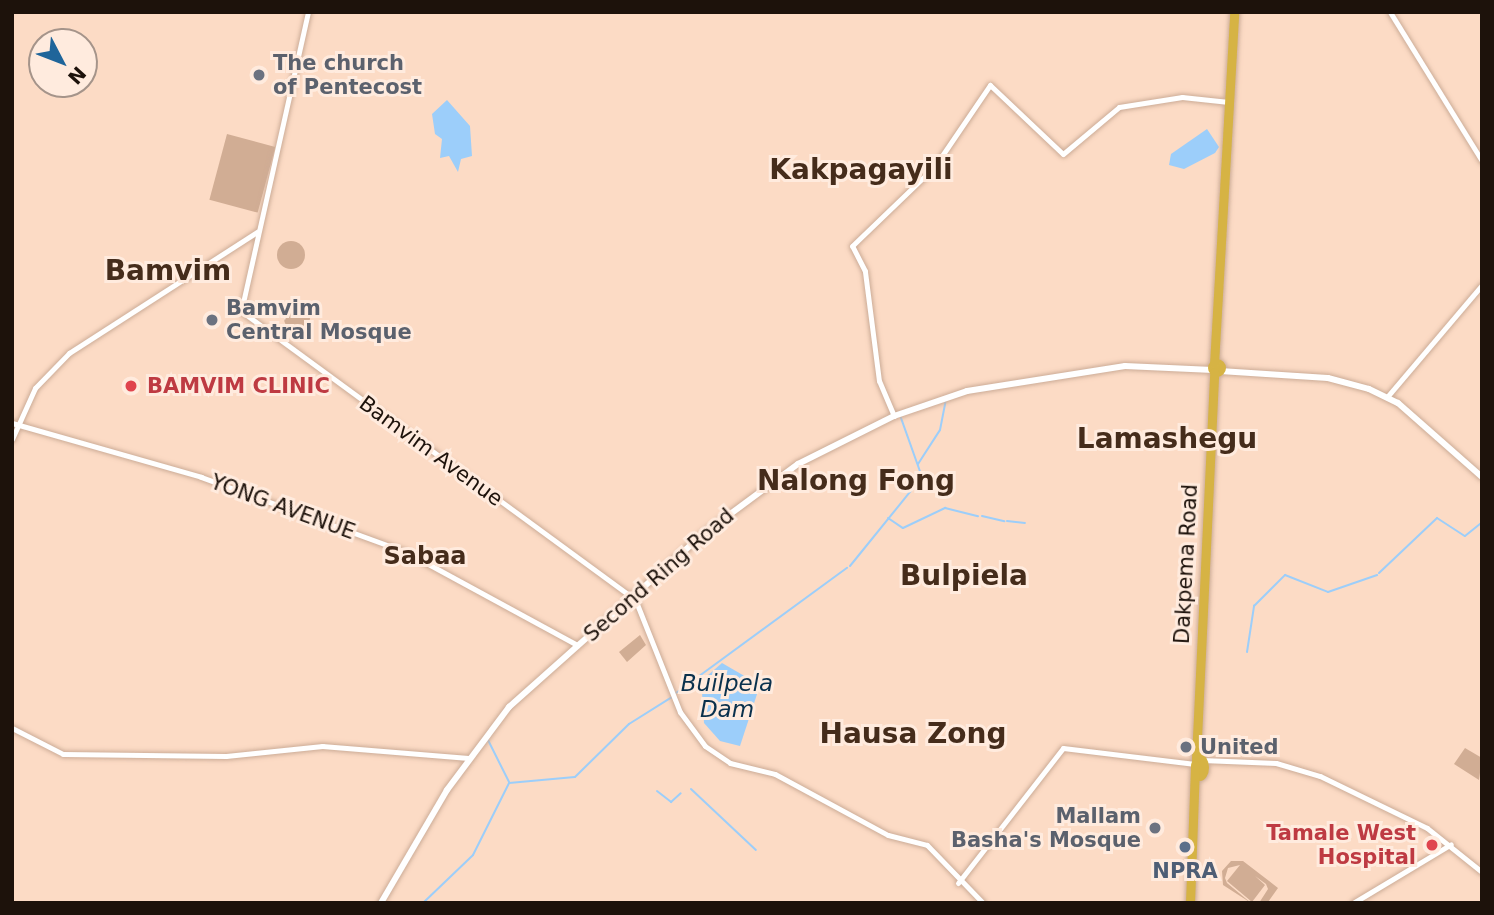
<!DOCTYPE html>
<html>
<head>
<meta charset="utf-8">
<style>
  body { margin:0 }
  #map { position:relative; width:1494px; height:915px; overflow:hidden; background:#fcdbc5; font-family:"DejaVu Sans",sans-serif }
  div>[style] { position:absolute }
  [style*='--x'] { left:calc(var(--x)*1px); top:calc(var(--y)*1px); width:calc(var(--w)*1px); rotate:calc(var(--a)*1deg) }
  .green>* { inset:0; background:#d1ad94; transform-origin:0 0 }
  .round { border-radius:50% }
  .water>* { inset:0; background:#9ccefa }
  .stream>* { height:2px; margin:-1px; padding:0 1px; transform-origin:1px; border-radius:1px; background:#9ccefa }
  .roads { filter:drop-shadow(0 0 2px #ccac97) drop-shadow(0 0 2px #ccac97) }
  .tertiary>* { height:5px; margin:-2.5px; padding:0 2.5px; transform-origin:2.5px; border-radius:2.5px; background:#fff }
  .secondary>* { height:6px; margin:-3px; padding:0 3px; transform-origin:3px; border-radius:3px; background:#fff }
  .trunk>* { height:9px; margin:-4.5px; padding:0 4.5px; transform-origin:4.5px; border-radius:4.5px; background:#d6b344 }
  .trunk>.ring { margin:-4.5px; padding:0; box-sizing:content-box; background:none; border:9px solid #d6b344; border-radius:50% }
  .dots>* { width:19px; height:19px; translate:-50% -50%; box-sizing:border-box; border:4px solid #ffebde; border-radius:50% }
  span { translate:-50% -50%; white-space:nowrap; text-align:center; line-height:1.15; -webkit-text-stroke:6px #ffebde; paint-order:stroke }
  .worship-label { font-size:21px; color:#5b616d; font-weight:700 }
  .left { translate:0 -50%; text-align:left }
  .right { translate:-100% -50%; text-align:right }
  .health-label { font-size:21px; color:#be3a42; font-weight:700 }
  .street-label { font-size:21px; color:#1d120b }
  .service-label { font-size:21px; color:#4e5e75; font-weight:700 }
  .water-label { font-size:23px; color:#0a314d; font-style:italic }
  .quarter-label { font-size:24px; color:#452c1b; font-weight:700 }
  .district-label { font-size:28px; color:#452c1b; font-weight:700 }
  .frame { position:absolute; inset:0; border:14px solid #1d120b; pointer-events:none }
  .north { position:absolute; left:28px; top:28px; width:70px; height:70px; box-sizing:border-box; background:#ffebde; border:2px solid #a5948a; border-radius:50%; rotate:132deg; font-size:19px; font-weight:700; line-height:28px; text-align:center; color:#1d120b }
  .north::after { content:''; display:block; margin:auto; width:24px; height:32px; background:#1f659a; clip-path:polygon(50% 0,100% 100%,50% 72%,0 100%) }
</style>
</head>
<body>
<div id="map">
  <div class="green">
    <div style="left:227px;top:134px;width:50px;height:68px;rotate:15deg"></div>
    <div class="round" style="left:277px;top:241px;width:28px;height:28px"></div>
    <div class="round" style="left:284px;top:305px;width:26px;height:26px"></div>
    <div style="clip-path:polygon(640px 635px,646px 645px,627px 662px,619px 652px)"></div>
    <div style="clip-path:polygon(1465px 748px,1482px 758px,1479px 780px,1454px 764px)"></div>
    <div style="clip-path:polygon(1231px 861px,1243px 861px,1278px 888px,1268px 902px,1259px 903px,1268px 889px,1266px 884px,1255px 876px,1265px 885px,1252px 902px,1227px 881px,1240px 865px,1228px 868px,1225px 878px,1227px 883px,1251px 903px,1223px 885px,1222px 871px)"></div>
  </div>
  <div class="water">
    <div style="clip-path:polygon(447px 100px,470px 126px,472px 156px,461px 159px,458px 172px,449px 156px,440px 158px,442px 139px,435px 134px,432px 114px)"></div>
    <div style="clip-path:polygon(1207px 129px,1219px 147px,1215px 153px,1184px 169px,1169px 165px,1171px 154px)"></div>
    <div style="clip-path:polygon(722px 663px,760px 685px,740px 746px,720px 741px,704px 723px,702px 692px,707px 676px)"></div>
  </div>
  <div class="stream">
    <div style="--x:918;--y:464;--w:40;--a:-57.1"></div>
    <div style="--x:940;--y:430;--w:31;--a:-79"></div>
    <div style="--x:982;--y:516;--w:23;--a:13"></div>
    <div style="--x:888;--y:518;--w:18;--a:34"></div>
    <div style="--x:903;--y:528;--w:47;--a:-25.5"></div>
    <div style="--x:945;--y:508;--w:34;--a:14"></div>
    <div style="--x:1007;--y:521;--w:18;--a:6"></div>
    <div style="--x:850;--y:566;--w:114;--a:-51"></div>
    <div style="--x:922;--y:477;--w:63;--a:-109.6"></div>
    <div style="--x:1379;--y:573;--w:80;--a:-43.5"></div>
    <div style="--x:1437;--y:518;--w:33;--a:33"></div>
    <div style="--x:1465;--y:536;--w:22;--a:-39"></div>
    <div style="--x:1247;--y:652;--w:47;--a:-81.3"></div>
    <div style="--x:1254;--y:606;--w:44;--a:-45"></div>
    <div style="--x:1285;--y:575;--w:46;--a:21.6"></div>
    <div style="--x:1328;--y:592;--w:52;--a:-19.1"></div>
    <div style="--x:676;--y:693;--w:212;--a:-36.2"></div>
    <div style="--x:487;--y:738;--w:49;--a:63.4"></div>
    <div style="--x:691;--y:789;--w:89;--a:43.2"></div>
    <div style="--x:657;--y:791;--w:18;--a:38"></div>
    <div style="--x:671;--y:802;--w:13;--a:-42"></div>
    <div style="--x:423;--y:903;--w:69;--a:-43.8"></div>
    <div style="--x:473;--y:855;--w:80;--a:-63.4"></div>
    <div style="--x:509;--y:783;--w:66;--a:-5.2"></div>
    <div style="--x:575;--y:777;--w:76;--a:-44.5"></div>
    <div style="--x:629;--y:724;--w:51;--a:-32.1"></div>
  </div>
  <div class="roads">
    <div class="tertiary">
      <div style="--x:308;--y:12;--w:306;--a:102.6"></div>
      <div style="--x:241;--y:311;--w:488;--a:36.2"></div>
      <div style="--x:635;--y:599;--w:122;--a:68.3"></div>
      <div style="--x:680;--y:712;--w:42;--a:53.7"></div>
      <div style="--x:705;--y:746;--w:30;--a:34"></div>
      <div style="--x:730;--y:763;--w:46;--a:13.7"></div>
      <div style="--x:775;--y:774;--w:128;--a:28.4"></div>
      <div style="--x:888;--y:835;--w:40;--a:14.4"></div>
      <div style="--x:927;--y:845;--w:81;--a:46"></div>
      <div style="--x:1390;--y:12;--w:175;--a:58.3"></div>
      <div style="--x:1387;--y:397;--w:147;--a:-49.7"></div>
      <div style="--x:894;--y:416;--w:38;--a:-113"></div>
      <div style="--x:879;--y:381;--w:111;--a:-97.3"></div>
      <div style="--x:865;--y:271;--w:28;--a:-117"></div>
      <div style="--x:852;--y:246;--w:115;--a:-43.9"></div>
      <div style="--x:935;--y:166;--w:98;--a:-55.8"></div>
      <div style="--x:990;--y:85;--w:100;--a:43.4"></div>
      <div style="--x:1063;--y:154;--w:73;--a:-40"></div>
      <div style="--x:1119;--y:107;--w:64;--a:-9"></div>
      <div style="--x:1182;--y:97;--w:47;--a:6.1"></div>
      <div style="--x:12;--y:423;--w:197;--a:15.9"></div>
      <div style="--x:201;--y:477;--w:218;--a:20.1"></div>
      <div style="--x:406;--y:552;--w:195;--a:28.5"></div>
      <div style="--x:12;--y:439;--w:56;--a:-65.7"></div>
      <div style="--x:35;--y:388;--w:49;--a:-45.8"></div>
      <div style="--x:69;--y:353;--w:224;--a:-32.8"></div>
      <div style="--x:12;--y:728;--w:57;--a:27"></div>
      <div style="--x:63;--y:754;--w:163;--a:0.7"></div>
      <div style="--x:226;--y:756;--w:97;--a:-5.9"></div>
      <div style="--x:322;--y:746;--w:147;--a:4.7"></div>
      <div style="--x:1202;--y:760;--w:74;--a:2.3"></div>
      <div style="--x:1276;--y:763;--w:46;--a:16.5"></div>
      <div style="--x:1320;--y:776;--w:119;--a:25.9"></div>
      <div style="--x:1427;--y:828;--w:70;--a:38.7"></div>
      <div style="--x:958;--y:883;--w:171;--a:-52.1"></div>
      <div style="--x:1063;--y:748;--w:133;--a:6.9"></div>
      <div style="--x:1353;--y:903;--w:114;--a:-31"></div>
    </div>
    <div class="secondary">
      <div style="--x:1220;--y:371;--w:108;--a:3.7"></div>
      <div style="--x:1328;--y:378;--w:42;--a:15"></div>
      <div style="--x:1369;--y:389;--w:32;--a:26"></div>
      <div style="--x:1398;--y:403;--w:112;--a:41.4"></div>
      <div style="--x:381;--y:903;--w:131;--a:-59.7"></div>
      <div style="--x:447;--y:790;--w:104;--a:-53.2"></div>
      <div style="--x:509;--y:707;--w:259;--a:-41.7"></div>
      <div style="--x:702;--y:535;--w:119;--a:-36.5"></div>
      <div style="--x:798;--y:464;--w:107;--a:-26.6"></div>
      <div style="--x:894;--y:416;--w:77;--a:-18.9"></div>
      <div style="--x:967;--y:391;--w:160;--a:-9"></div>
      <div style="--x:1125;--y:366;--w:88;--a:2.6"></div>
    </div>
    <div class="trunk">
      <div class="ring" style="left:1212.5px;top:363.5px;width:0;height:0"></div>
      <div style="--x:1214;--y:364;--w:353;--a:-86.7"></div>
      <div class="ring" style="left:1195px;top:758px;width:-1px;height:-1px"></div>
      <div style="--x:1196;--y:759;--w:387;--a:-87.3"></div>
      <div style="--x:1190;--y:903;--w:138;--a:-87.9"></div>
    </div>
  </div>
  <div class="dots">
    <div style="left:259px;top:75px;background:#6b7280"></div>
    <div style="left:212px;top:320px;background:#6b7280"></div>
    <div style="left:131px;top:386px;background:#e0444e"></div>
    <div style="left:1186px;top:747px;background:#6b7280"></div>
    <div style="left:1155px;top:828px;background:#6b7280"></div>
    <div style="left:1432px;top:845px;background:#e0444e"></div>
    <div style="left:1185px;top:847px;background:#5c6f8a"></div>
  </div>
  <div class="worship-label">
    <span class="left" style="left:273px;top:75px">The church<br>of Pentecost</span>
    <span class="left" style="left:226px;top:320px">Bamvim<br>Central Mosque</span>
    <span class="left" style="left:1200px;top:747px">United</span>
    <span class="right" style="left:1141px;top:828px">Mallam<br>Basha's Mosque</span>
  </div>
  <div class="health-label">
    <span class="left" style="left:147px;top:386px">BAMVIM CLINIC</span>
    <span class="right" style="left:1416px;top:845px">Tamale West<br>Hospital</span>
  </div>
  <div class="street-label">
    <span style="left:431px;top:451px;rotate:36deg">Bamvim Avenue</span>
    <span style="left:283px;top:507px;rotate:20deg">YONG AVENUE</span>
    <span style="left:1186px;top:564px;rotate:-87deg">Dakpema Road</span>
    <span style="left:659px;top:575px;rotate:-41deg">Second Ring Road</span>
  </div>
  <div class="service-label">
    <span style="left:1185px;top:871px">NPRA</span>
  </div>
  <div class="water-label">
    <span style="left:727px;top:696px">Builpela<br>Dam</span>
  </div>
  <div class="quarter-label">
    <span style="left:425px;top:557px">Sabaa</span>
  </div>
  <div class="district-label">
    <span style="left:861px;top:170px">Kakpagayili</span>
    <span style="left:168px;top:271px">Bamvim</span>
    <span style="left:1167px;top:439px">Lamashegu</span>
    <span style="left:856px;top:481px">Nalong Fong</span>
    <span style="left:964px;top:576px">Bulpiela</span>
    <span style="left:913px;top:734px">Hausa Zong</span>
  </div>
  <div class="frame"></div>
  <div class="north">N</div>
</div>
</body>
</html>
